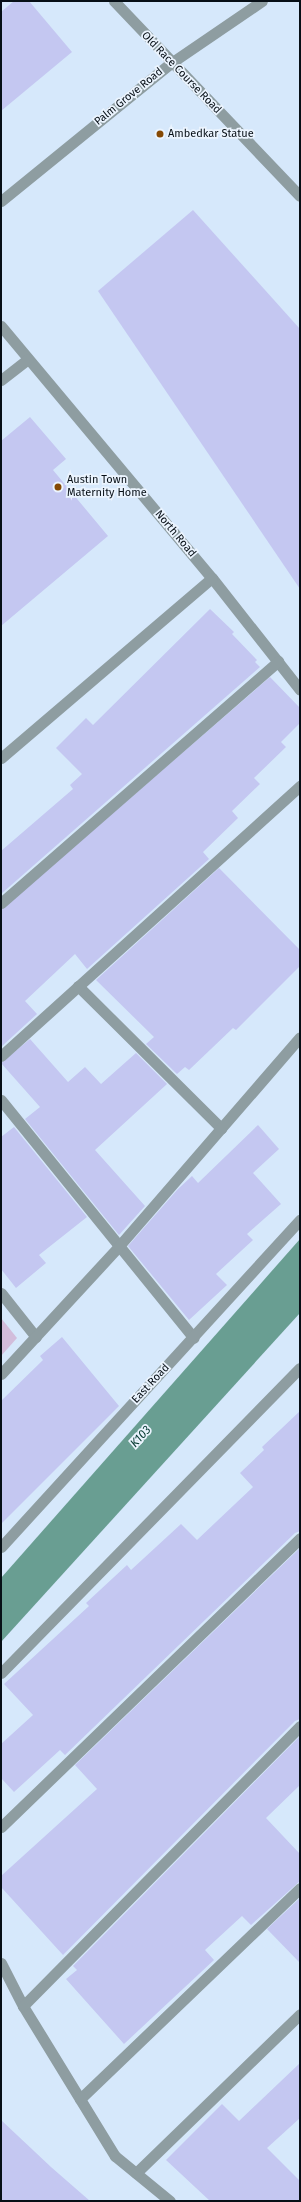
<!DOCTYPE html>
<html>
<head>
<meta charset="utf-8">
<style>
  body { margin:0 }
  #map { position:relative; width:301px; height:2202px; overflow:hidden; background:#d6e8fb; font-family:"Fira Sans",sans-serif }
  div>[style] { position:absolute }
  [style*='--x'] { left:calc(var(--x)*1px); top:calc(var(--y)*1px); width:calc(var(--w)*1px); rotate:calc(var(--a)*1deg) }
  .green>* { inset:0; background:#d2bddb }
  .water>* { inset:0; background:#699e92 }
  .building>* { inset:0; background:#c4c7f1 }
  .minor>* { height:11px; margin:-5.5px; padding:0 5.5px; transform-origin:5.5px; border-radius:5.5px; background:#8e9da1 }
  .tertiary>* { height:11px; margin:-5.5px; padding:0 5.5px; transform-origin:5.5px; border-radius:5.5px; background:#8e9da1 }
  .dots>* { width:11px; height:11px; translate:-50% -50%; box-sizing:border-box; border:2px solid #ebf4fe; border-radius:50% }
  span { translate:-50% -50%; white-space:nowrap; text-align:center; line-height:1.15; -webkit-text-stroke:3.5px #ebf4fe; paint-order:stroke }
  .street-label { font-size:11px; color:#070f16 }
  .poi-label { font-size:11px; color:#070f16 }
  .left { translate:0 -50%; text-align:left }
  .water-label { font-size:12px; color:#073b32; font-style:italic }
  .frame { position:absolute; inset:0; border:2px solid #070f16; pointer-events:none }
</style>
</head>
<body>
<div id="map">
  <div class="green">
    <div style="clip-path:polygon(1px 1318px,17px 1338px,1px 1356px)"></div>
  </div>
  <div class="water">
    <div style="clip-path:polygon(300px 1239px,300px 1313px,1px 1642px,1px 1578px)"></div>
  </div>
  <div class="building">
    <div style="clip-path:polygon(14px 1px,29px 1px,72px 52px,1px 111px,1px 12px)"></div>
    <div style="clip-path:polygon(193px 210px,300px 329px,300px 589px,98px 291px)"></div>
    <div style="clip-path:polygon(30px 417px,66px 459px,53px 470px,108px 536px,1px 626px,1px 441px)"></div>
    <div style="clip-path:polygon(210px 609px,234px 632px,232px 634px,257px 660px,255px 662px,260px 667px,1px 894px,1px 851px,73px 789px,70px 785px,82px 774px,56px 748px,86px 718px,93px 725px)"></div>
    <div style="clip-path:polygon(270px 677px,300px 708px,300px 723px,281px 742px,286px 747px,254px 778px,260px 784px,232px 811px,238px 818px,203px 852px,209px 859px,87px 969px,75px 954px,25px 1001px,37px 1014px,1px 1047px,1px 910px)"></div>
    <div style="clip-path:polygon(219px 868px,300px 950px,300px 966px,236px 1030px,233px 1028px,189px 1070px,185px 1067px,177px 1074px,146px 1044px,154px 1037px,96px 980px)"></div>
    <div style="clip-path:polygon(30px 1039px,68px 1082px,85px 1067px,101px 1084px,136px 1053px,167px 1084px,95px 1150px,145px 1206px,119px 1235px,25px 1119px,40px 1107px,1px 1063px)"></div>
    <div style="clip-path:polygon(258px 1125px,279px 1149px,253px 1173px,281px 1204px,247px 1234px,253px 1240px,216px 1274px,227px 1285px,189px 1320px,128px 1246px,178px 1189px,192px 1176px,198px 1183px)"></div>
    <div style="clip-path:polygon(14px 1127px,87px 1217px,39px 1255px,46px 1263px,16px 1288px,1px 1269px,1px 1137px)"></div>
    <div style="clip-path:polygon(62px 1337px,119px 1406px,1px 1524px,1px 1401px,43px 1360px,40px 1356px)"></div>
    <div style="clip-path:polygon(300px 1411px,300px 1531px,295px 1533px,65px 1755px,60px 1750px,14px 1792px,1px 1778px,1px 1744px,33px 1715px,4px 1684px,89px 1606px,86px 1603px,127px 1565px,131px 1570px,181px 1524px,197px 1540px,253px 1487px,240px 1473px,264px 1450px,262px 1447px)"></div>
    <div style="clip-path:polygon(300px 1548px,300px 1719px,295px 1721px,63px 1955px,1px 1887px,1px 1876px,97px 1789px,75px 1765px)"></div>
    <div style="clip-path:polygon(300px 1736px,300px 1785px,266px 1818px,300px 1854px,300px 1881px,251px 1925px,242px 1916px,205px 1950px,214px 1960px,124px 2044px,66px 1979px,77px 1970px,73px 1966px)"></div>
    <div style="clip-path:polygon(300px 1898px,300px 1963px,267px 1929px)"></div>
    <div style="clip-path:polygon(300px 2063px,300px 2118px,267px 2148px,300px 2181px,300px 2201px,210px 2201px,166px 2160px,222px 2104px,239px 2121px)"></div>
    <div style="clip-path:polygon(1px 2120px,51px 2167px,90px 2201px,1px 2201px)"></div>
  </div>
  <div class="minor">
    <div style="--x:1;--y:326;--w:329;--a:50.1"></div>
    <div style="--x:212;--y:578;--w:142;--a:51.8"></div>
    <div style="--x:1;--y:380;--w:34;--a:-38"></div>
    <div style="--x:1;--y:758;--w:277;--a:-40.5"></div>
    <div style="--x:1;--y:903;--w:368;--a:-41.1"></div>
    <div style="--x:78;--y:986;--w:202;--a:44.8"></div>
    <div style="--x:1;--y:1056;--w:403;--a:-42.1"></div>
    <div style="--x:1;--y:1100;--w:306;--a:51"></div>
    <div style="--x:1;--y:1293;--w:56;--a:51.5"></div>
    <div style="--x:1;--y:1374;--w:174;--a:-47.3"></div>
    <div style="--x:119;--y:1246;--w:276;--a:-49.1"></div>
    <div style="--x:1;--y:1547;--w:443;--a:-47.6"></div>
    <div style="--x:1;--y:1673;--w:427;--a:-45.6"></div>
    <div style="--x:1;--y:1827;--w:416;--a:-44"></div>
    <div style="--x:1;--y:1963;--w:48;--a:62.9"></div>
    <div style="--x:23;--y:2006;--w:176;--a:58.5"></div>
    <div style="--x:115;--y:2156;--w:71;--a:39.3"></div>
    <div style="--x:23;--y:2006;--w:394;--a:-45.3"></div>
    <div style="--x:80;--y:2099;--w:305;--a:-43.8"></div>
    <div style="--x:136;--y:2173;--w:228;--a:-44.1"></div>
  </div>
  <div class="tertiary">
    <div style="--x:114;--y:1;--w:269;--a:46.4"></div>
    <div style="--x:1;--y:201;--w:219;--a:-39.1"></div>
    <div style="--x:171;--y:63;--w:110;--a:-34.3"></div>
  </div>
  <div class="dots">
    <div style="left:160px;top:134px;background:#854904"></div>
    <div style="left:58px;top:487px;background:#854904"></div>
  </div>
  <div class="street-label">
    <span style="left:181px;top:73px;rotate:46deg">Old Race Course Road</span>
    <span style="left:129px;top:97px;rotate:-39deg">Palm Grove Road</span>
    <span style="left:175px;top:534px;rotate:50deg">North Road</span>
    <span style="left:151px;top:1384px;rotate:-47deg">East Road</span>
  </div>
  <div class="poi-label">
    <span class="left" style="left:168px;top:134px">Ambedkar Statue</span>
    <span class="left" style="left:67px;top:487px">Austin Town<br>Maternity Home</span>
  </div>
  <div class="water-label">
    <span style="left:141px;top:1437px;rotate:-48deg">K103</span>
  </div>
  <div class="frame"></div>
</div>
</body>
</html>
